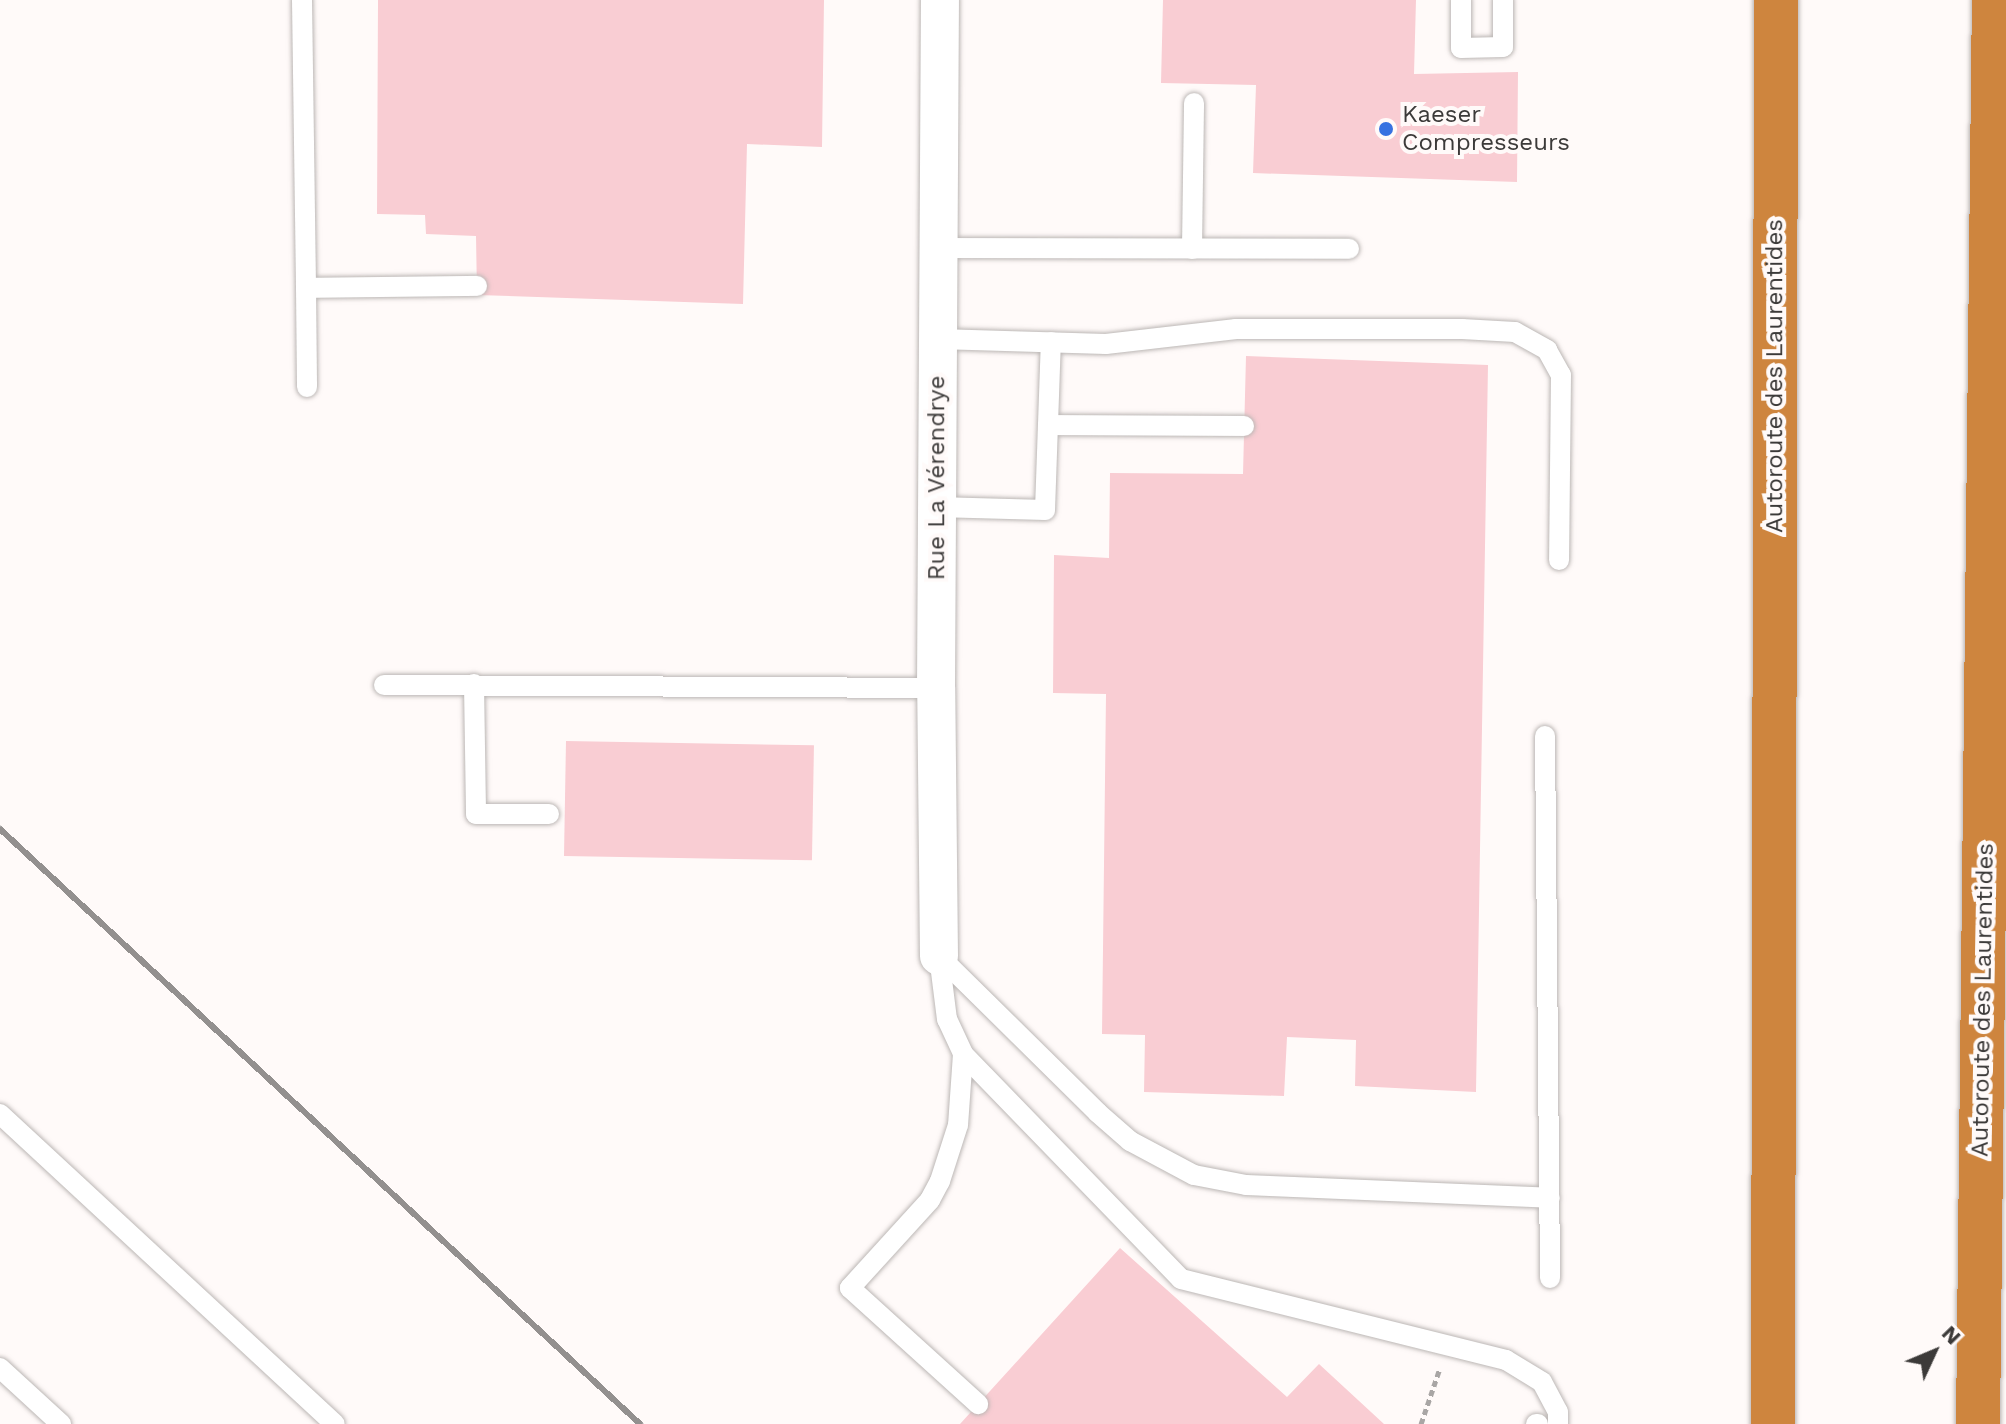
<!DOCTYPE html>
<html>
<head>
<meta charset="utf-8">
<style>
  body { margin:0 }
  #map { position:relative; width:2006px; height:1424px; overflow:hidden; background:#fffaf9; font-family:"Work Sans",sans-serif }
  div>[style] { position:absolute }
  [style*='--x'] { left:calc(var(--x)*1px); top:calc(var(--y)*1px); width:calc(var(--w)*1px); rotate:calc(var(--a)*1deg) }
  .building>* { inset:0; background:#f9cdd3; transform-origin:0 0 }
  .path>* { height:5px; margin-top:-2.5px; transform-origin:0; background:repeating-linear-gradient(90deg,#a9a6a5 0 6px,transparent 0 10px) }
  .roads { filter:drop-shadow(0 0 2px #bcb7b5) drop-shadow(0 0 2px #bcb7b5) }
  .service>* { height:20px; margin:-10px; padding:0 10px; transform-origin:10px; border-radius:10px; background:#fff }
  .minor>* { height:38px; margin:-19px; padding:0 19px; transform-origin:19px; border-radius:19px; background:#fff }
  .motorway>* { height:44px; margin:-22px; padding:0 22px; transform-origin:22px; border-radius:22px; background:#ce853e }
  .rail>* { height:6px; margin:-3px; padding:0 3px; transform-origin:3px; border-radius:3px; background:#93908f }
  .dots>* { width:22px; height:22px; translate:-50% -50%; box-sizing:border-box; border:4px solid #fffaf9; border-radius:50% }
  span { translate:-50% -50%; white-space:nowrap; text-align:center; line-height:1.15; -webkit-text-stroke:8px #fffaf9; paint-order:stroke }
  .poi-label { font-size:24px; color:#3c3a39 }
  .left { translate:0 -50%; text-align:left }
  .street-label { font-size:24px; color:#3c3a39 }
  .north { position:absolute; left:1894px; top:1312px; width:80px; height:80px; -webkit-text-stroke:6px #fffaf9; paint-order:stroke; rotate:46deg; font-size:22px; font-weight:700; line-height:32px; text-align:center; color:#3c3a39 }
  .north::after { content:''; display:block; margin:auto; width:28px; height:36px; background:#3c3a39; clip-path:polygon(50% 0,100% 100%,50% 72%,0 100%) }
</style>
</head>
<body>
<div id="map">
  <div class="building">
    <div style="clip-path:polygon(378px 0,824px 0,822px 147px,747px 144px,743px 304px,477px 295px,476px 236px,426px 234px,425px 215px,377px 214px)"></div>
    <div style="clip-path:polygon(1163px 0,1416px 0,1414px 74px,1518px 72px,1517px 182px,1253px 173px,1256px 85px,1161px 83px)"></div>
    <div style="clip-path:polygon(1246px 356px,1488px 365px,1476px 1092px,1355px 1086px,1356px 1040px,1287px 1037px,1284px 1096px,1144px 1092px,1145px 1035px,1102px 1034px,1106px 694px,1053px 693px,1054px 555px,1109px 558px,1110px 473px,1243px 474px)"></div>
    <div style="left:566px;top:741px;width:248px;height:115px;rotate:1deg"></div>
    <div style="clip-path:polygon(1120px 1248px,1287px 1397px,1319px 1364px,1384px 1424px,960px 1424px)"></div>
  </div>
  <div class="path">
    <div style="--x:1421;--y:1424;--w:59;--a:-71.3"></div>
  </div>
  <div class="roads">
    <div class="service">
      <div style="--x:302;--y:0;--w:288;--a:89.2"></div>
      <div style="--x:306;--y:288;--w:171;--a:-0.7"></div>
      <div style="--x:1461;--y:0;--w:48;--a:90"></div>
      <div style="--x:1461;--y:48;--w:42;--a:-1.4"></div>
      <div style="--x:1503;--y:47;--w:47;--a:-90"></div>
      <div style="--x:939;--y:248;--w:410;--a:0.1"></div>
      <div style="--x:1192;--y:249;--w:146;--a:-89.2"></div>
      <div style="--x:306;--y:288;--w:99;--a:89.4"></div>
      <div style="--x:938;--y:339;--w:168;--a:1.7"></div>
      <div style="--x:1106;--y:344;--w:131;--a:-6.6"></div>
      <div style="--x:1236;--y:329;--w:226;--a:0"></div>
      <div style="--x:1462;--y:329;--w:53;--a:3.2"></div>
      <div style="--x:1515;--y:332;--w:37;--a:29"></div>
      <div style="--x:1547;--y:350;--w:29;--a:61"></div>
      <div style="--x:1561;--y:375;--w:185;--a:90.6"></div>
      <div style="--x:1048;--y:425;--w:196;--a:0.3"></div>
      <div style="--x:937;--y:507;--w:108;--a:1.6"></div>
      <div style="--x:1045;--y:510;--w:168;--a:-88"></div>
      <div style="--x:474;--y:684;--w:130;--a:89.1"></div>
      <div style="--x:476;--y:814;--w:73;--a:0"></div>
      <div style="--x:384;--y:685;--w:552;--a:0.31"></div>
      <div style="--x:1545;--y:736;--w:542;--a:89.47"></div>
      <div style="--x:939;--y:956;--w:64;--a:82.8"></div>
      <div style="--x:947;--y:1019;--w:38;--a:65"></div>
      <div style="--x:963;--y:1054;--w:313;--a:45.9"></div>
      <div style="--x:1181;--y:1279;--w:335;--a:14"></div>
      <div style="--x:1506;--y:1360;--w:42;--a:31.4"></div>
      <div style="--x:1542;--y:1382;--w:34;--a:62"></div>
      <div style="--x:1558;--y:1412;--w:12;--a:90"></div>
      <div style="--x:939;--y:956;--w:223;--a:44.6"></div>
      <div style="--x:1098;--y:1113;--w:43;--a:41.2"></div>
      <div style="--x:1130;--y:1141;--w:72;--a:28"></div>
      <div style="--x:1194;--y:1175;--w:53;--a:10.9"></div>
      <div style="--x:1246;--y:1185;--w:304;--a:2.4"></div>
      <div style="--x:963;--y:1054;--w:71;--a:94"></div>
      <div style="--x:958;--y:1125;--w:59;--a:107.8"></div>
      <div style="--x:940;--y:1181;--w:21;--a:118"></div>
      <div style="--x:930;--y:1200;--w:119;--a:132.3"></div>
      <div style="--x:850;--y:1288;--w:173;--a:42.2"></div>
      <div style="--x:0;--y:1114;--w:456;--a:42.8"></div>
      <div style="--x:0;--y:1368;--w:83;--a:42.6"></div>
      <div style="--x:1536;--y:1424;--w:2;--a:0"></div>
    </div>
    <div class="minor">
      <div style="--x:939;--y:956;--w:268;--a:-90.6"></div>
      <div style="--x:936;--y:688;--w:688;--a:-89.67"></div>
    </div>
    <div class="motorway">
      <div style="--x:1773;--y:1424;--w:1424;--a:-89.88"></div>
      <div style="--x:1978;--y:1424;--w:1424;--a:-89.36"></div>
    </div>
  </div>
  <div class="rail">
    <div style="--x:0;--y:829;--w:874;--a:42.91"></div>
  </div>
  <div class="dots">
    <div style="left:1386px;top:129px;background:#3772e1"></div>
  </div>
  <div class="poi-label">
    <span class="left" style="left:1402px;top:129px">Kaeser<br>Compresseurs</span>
  </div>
  <div class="street-label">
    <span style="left:1775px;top:376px;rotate:-90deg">Autoroute des Laurentides</span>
    <span style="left:937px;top:478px;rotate:-90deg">Rue La Vérendrye</span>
    <span style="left:1983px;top:1000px;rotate:-89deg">Autoroute des Laurentides</span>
  </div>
  <div class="north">N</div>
</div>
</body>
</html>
